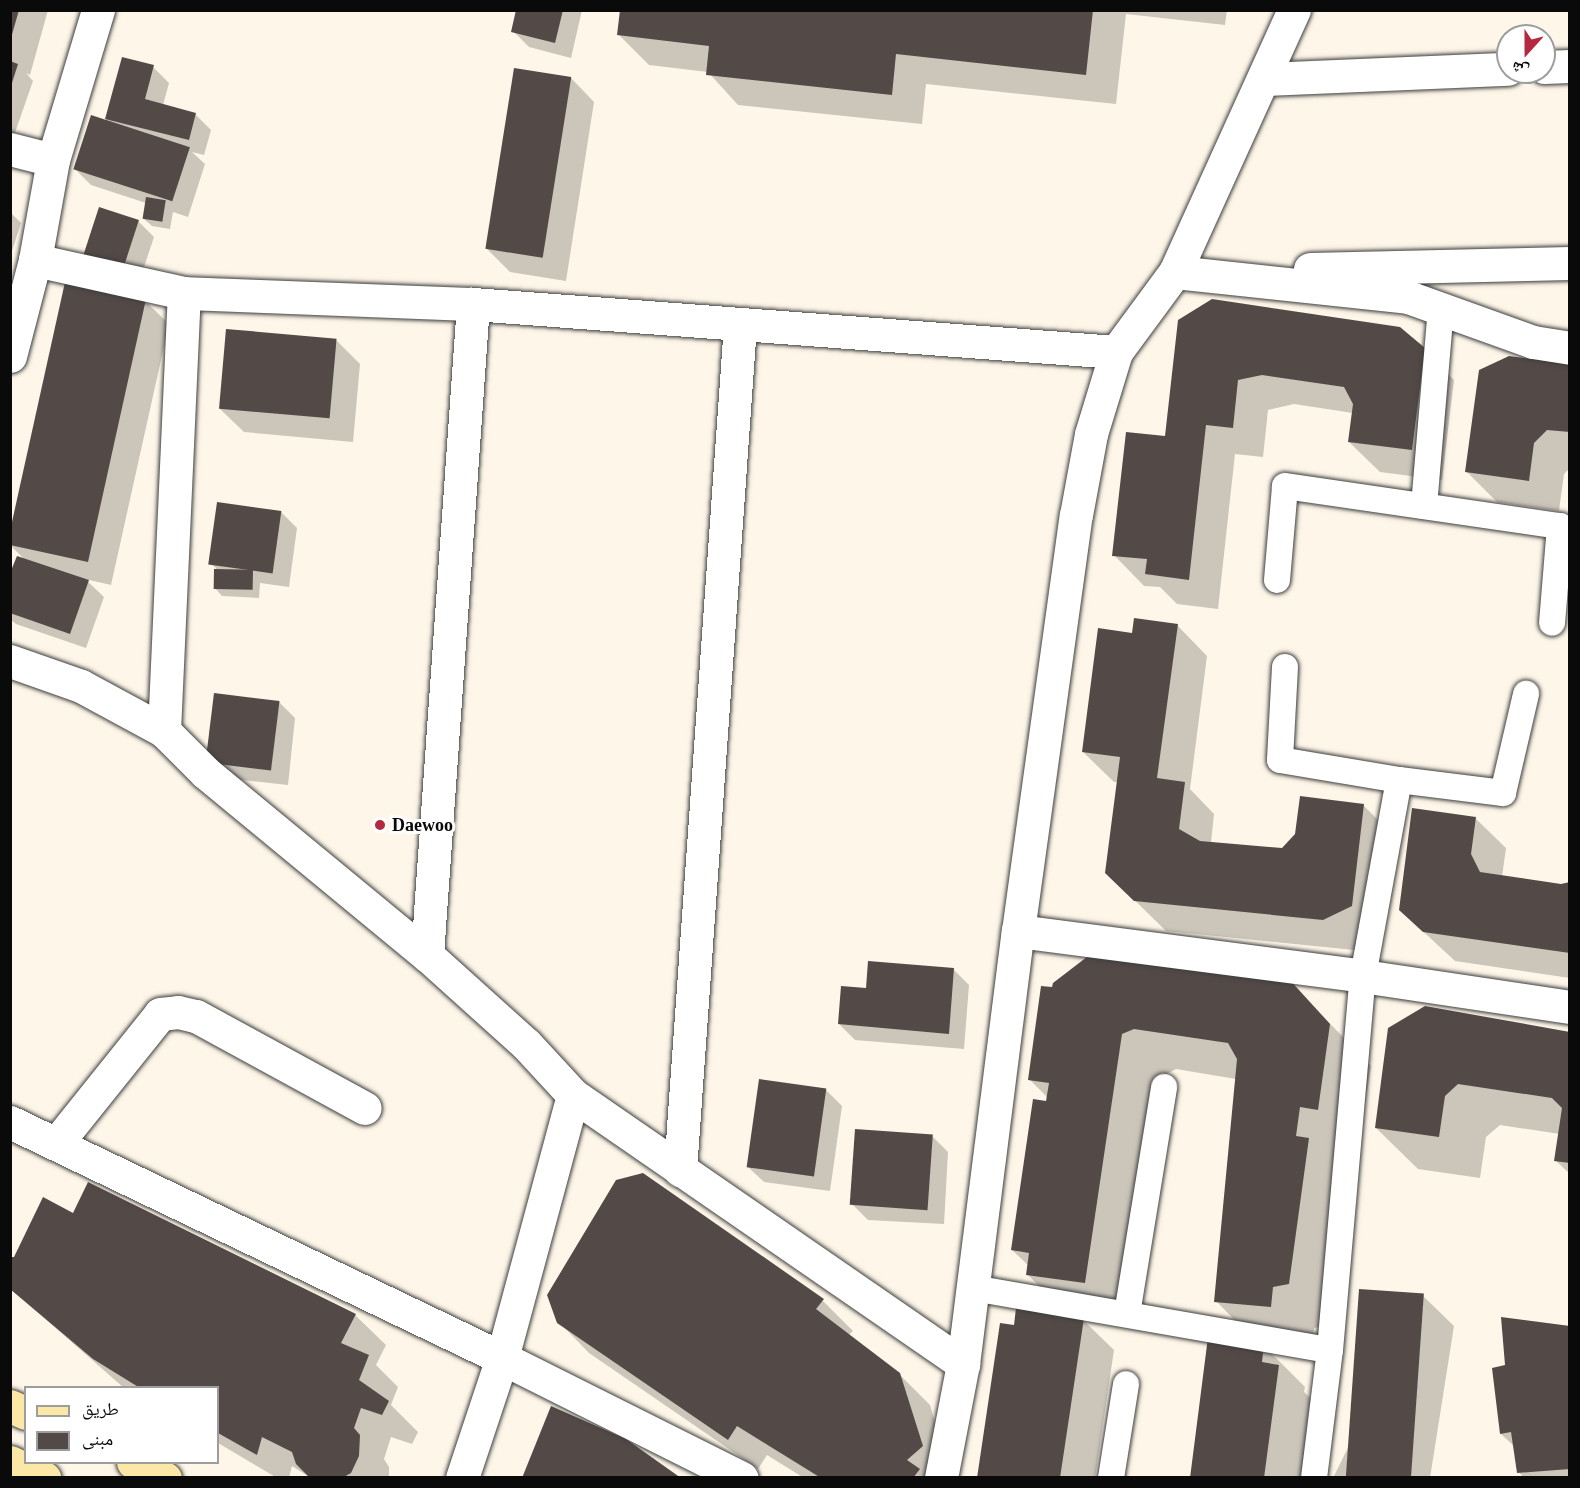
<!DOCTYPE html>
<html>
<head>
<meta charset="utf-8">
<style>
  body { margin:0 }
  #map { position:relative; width:1580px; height:1488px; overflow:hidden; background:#fef7e9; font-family:"Times New Roman","Noto Naskh Arabic",serif }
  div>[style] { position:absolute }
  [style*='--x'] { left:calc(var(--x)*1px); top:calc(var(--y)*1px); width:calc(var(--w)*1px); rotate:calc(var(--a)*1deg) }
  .shadow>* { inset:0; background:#0003 }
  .building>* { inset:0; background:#534a47; transform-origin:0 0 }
  .roads { filter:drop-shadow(0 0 2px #3d3d3d) drop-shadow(0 0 2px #3d3d3d) }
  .service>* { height:26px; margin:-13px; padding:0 13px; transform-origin:13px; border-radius:13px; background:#fff }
  .minor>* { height:33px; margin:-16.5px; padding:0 16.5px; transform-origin:16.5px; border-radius:16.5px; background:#fff }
  .secondary>* { height:33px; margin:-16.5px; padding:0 16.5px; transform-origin:16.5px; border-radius:16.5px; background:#fce8a6 }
  .dots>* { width:16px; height:16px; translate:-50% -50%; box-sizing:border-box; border:3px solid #fff; border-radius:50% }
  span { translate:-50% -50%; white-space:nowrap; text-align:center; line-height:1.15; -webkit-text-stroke:6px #fff; paint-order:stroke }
  .poi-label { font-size:18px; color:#0a0a0a; font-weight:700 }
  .left { translate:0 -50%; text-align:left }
  .frame { position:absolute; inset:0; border:12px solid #0a0a0a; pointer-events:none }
  .legend { position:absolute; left:24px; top:1386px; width:195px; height:78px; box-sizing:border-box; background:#fff; border:2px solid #9d9d9d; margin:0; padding:8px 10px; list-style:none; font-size:18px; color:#0a0a0a }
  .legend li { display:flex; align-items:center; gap:12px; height:30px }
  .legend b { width:30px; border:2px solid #9d9d9d }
  .north { position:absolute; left:1496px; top:24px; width:60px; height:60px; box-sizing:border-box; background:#fff; border:2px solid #9d9d9d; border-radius:50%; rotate:201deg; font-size:16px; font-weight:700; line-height:24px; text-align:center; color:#0a0a0a }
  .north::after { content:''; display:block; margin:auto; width:21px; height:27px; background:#b42940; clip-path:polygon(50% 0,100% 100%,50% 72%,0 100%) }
</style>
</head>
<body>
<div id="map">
  <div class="shadow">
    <div style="clip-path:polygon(10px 10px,48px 10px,30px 75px,26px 73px,33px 81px,10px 147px)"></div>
    <div style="clip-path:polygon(518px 10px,582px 10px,571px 58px,529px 47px,513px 31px)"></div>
    <div style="clip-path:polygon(621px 10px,1227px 10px,1225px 25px,1126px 14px,1116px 104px,926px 84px,922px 124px,738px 105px,708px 72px,649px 65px,619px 35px)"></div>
    <div style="clip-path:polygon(123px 59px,153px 67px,169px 83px,163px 105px,195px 114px,211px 130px,204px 155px,192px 152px,205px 164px,188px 217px,173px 212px,170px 229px,152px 226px,144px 219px,146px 203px,91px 185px,75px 169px,106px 121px)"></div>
    <div style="clip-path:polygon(571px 78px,594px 102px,566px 281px,510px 272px,487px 249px)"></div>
    <div style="clip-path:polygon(10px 212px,21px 223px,10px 257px)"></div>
    <div style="clip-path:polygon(138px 221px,154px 237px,139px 282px,100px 269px)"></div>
    <div style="clip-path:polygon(145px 301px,169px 324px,111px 585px,85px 579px,104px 597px,86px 648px,16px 624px,10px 619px,10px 577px,26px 561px,10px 545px)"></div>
    <div style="clip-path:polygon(1179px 321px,1424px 349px,1454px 380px,1442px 480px,1380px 472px,1349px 442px,1353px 413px,1294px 404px,1268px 410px,1263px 457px,1235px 454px,1218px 609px,1177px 604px,1160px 587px,1144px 586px,1114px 555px,1166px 438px)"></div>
    <div style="clip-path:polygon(337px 341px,360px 364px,353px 442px,244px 432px,220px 409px)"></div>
    <div style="clip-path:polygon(1570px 365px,1570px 468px,1564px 474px,1559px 511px,1497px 502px,1466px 471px)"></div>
    <div style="clip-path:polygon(281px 512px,297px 528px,289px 587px,260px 583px,259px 598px,222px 596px,215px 588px,216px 568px,210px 563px)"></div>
    <div style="clip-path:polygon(1177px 625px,1207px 656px,1190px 789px,1214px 814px,1211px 843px,1283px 849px,1363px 805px,1393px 835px,1382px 936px,1354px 950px,1166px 931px,1106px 872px,1118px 782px,1114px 782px,1083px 752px,1134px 635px)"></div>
    <div style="clip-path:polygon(279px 702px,295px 718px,288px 785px,224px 778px,208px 763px)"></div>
    <div style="clip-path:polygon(1475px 818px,1506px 848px,1502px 877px,1562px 886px,1570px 884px,1570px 978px,1455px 961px,1400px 910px)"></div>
    <div style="clip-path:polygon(953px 969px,969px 985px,964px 1049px,855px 1040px,839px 1024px,867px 989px)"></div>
    <div style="clip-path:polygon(1287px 979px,1371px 1066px,1330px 1325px,1314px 1328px,1312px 1348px,1261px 1343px,1305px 1387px,1304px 1392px,1320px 1407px,1311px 1478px,1191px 1478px,1259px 1345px,1216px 1301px,1236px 1079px,1176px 1069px,1163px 1076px,1126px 1324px,1081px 1318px,1114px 1350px,1095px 1478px,978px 1478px,1015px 1327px,1071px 1318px,1028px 1275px,1029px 1266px,1012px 1250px,1048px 1098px,1029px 1079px,1042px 988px)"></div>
    <div style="clip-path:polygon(1389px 1029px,1570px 1034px,1570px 1174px,1556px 1161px,1560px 1134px,1500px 1125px,1486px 1137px,1480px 1178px,1418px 1169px,1376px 1128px)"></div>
    <div style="clip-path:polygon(826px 1090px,842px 1106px,830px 1191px,764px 1182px,748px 1167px)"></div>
    <div style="clip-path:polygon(932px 1136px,948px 1152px,944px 1224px,868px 1220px,852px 1204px)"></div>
    <div style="clip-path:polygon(74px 1215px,355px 1315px,386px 1345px,376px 1365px,398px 1387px,391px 1405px,418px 1432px,412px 1444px,391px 1437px,384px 1459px,389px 1467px,389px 1478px,311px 1478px,292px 1466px,289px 1478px,277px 1478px,218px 1443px,218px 1388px,124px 1388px,10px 1288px,15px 1259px)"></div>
    <div style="clip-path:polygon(1423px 1296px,1454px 1326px,1430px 1478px,1333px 1478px)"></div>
    <div style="clip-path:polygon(823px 1301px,853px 1331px,849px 1335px,899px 1374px,930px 1405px,951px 1478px,804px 1478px,767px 1455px,758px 1469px,589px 1353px,559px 1322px)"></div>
    <div style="clip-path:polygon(1570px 1328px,1570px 1478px,1524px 1478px,1519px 1472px,1515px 1447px,1501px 1434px,1506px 1366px)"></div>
  </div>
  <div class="building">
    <div style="clip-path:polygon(10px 10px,19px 10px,11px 38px,10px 38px)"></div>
    <div style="clip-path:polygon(516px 10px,563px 10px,555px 43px,511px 32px)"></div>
    <div style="clip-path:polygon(620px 10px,1093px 10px,1086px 75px,896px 54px,892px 95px,706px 75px,709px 46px,617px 35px)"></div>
    <div style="clip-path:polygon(122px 57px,154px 65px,145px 99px,196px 113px,189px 140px,105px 119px)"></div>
    <div style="clip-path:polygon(10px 61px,18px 64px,11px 86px,10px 86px)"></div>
    <div style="left:514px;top:68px;width:58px;height:183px;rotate:9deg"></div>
    <div style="left:91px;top:115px;width:104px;height:57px;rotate:18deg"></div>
    <div style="left:146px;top:197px;width:20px;height:22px;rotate:9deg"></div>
    <div style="left:99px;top:207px;width:42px;height:50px;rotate:18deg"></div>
    <div style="clip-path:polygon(65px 282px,146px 299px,88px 562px,10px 545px,10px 531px)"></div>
    <div style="clip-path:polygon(1212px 299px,1400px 327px,1425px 348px,1412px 450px,1348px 442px,1353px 404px,1344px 387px,1262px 375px,1238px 380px,1233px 428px,1206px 425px,1189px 580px,1145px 574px,1147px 559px,1112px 556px,1126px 432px,1165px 436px,1178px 320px)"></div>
    <div style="left:226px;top:329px;width:111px;height:80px;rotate:5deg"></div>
    <div style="clip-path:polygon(1509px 356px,1570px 364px,1570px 432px,1547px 430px,1534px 443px,1529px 481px,1465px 472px,1479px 370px)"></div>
    <div style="left:217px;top:502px;width:65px;height:63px;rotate:8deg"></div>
    <div style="clip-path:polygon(17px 556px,89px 580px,70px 634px,10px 613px,10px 573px)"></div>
    <div style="left:214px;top:569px;width:39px;height:20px;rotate:1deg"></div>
    <div style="clip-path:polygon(1134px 618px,1178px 624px,1157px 778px,1185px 782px,1179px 829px,1200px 841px,1282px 848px,1295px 834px,1300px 796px,1364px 804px,1352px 906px,1323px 920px,1134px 901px,1105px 873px,1120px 757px,1082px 752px,1098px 628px,1132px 633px)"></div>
    <div style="left:214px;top:693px;width:66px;height:70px;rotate:7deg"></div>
    <div style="clip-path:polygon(1412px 808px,1476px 817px,1471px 854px,1480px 872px,1561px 884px,1570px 882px,1570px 953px,1423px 932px,1399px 910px)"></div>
    <div style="clip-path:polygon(1096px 950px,1288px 978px,1330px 1024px,1318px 1110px,1300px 1107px,1296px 1136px,1309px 1138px,1289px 1284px,1273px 1287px,1271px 1307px,1214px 1302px,1237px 1059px,1228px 1043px,1134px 1029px,1122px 1034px,1085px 1283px,1026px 1275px,1029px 1253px,1011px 1250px,1033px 1099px,1046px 1101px,1049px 1083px,1028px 1080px,1041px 986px,1052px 987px,1053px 983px)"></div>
    <div style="clip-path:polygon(868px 961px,954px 968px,949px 1034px,838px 1024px,841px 986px,866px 988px)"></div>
    <div style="clip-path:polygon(1425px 1006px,1570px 1032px,1570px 1163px,1554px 1161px,1562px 1108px,1552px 1098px,1458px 1084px,1445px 1096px,1439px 1137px,1375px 1128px,1388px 1028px)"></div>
    <div style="left:759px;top:1079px;width:68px;height:89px;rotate:8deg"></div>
    <div style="left:855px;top:1129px;width:78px;height:76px;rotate:4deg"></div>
    <div style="clip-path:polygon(643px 1173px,824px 1299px,816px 1309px,900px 1373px,923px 1446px,907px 1460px,920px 1469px,913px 1478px,821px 1478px,737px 1426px,728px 1440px,557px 1323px,547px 1295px,616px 1180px)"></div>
    <div style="clip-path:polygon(88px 1182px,356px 1314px,341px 1343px,369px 1355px,359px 1380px,389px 1401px,382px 1415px,361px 1408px,354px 1428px,360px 1435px,359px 1456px,351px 1473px,342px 1478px,309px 1477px,296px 1464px,292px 1452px,262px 1437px,257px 1455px,218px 1433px,218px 1388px,140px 1388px,93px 1359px,10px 1289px,10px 1257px,14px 1257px,43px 1197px,73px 1213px)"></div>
    <div style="left:1359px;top:1289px;width:65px;height:191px;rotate:4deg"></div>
    <div style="clip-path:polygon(1016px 1308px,1084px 1318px,1060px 1478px,977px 1478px,1000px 1323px,1014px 1325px)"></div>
    <div style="clip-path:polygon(1501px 1317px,1570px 1326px,1570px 1469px,1517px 1473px,1511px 1432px,1500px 1434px,1492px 1368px,1505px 1365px)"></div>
    <div style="clip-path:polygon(1208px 1337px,1264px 1344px,1262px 1362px,1279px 1365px,1264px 1478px,1190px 1478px)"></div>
    <div style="clip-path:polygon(551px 1406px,626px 1439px,681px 1478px,522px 1478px)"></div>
  </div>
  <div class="roads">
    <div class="service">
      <div style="--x:1424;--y:506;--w:198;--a:-85.1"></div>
      <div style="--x:1277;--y:580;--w:94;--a:-85.1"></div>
      <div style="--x:1285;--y:486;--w:278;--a:8.3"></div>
      <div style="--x:1560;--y:526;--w:97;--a:94.7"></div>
      <div style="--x:1285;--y:667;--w:93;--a:93.1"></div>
      <div style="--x:1280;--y:760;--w:121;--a:9.5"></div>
      <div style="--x:1399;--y:780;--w:105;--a:7.1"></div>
      <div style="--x:1503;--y:793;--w:102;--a:-76.9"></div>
      <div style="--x:973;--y:1288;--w:362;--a:9.9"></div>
      <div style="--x:1127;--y:1314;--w:230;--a:-80.7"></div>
      <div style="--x:1111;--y:1478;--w:95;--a:-80.9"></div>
      <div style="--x:1314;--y:1478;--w:129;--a:-82.9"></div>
      <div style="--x:1330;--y:1350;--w:375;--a:-85"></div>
      <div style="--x:1363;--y:976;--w:199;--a:-79.6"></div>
    </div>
    <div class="minor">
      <div style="--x:1544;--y:67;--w:26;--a:-2"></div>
      <div style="--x:1265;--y:79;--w:243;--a:-2.4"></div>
      <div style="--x:10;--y:149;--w:44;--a:14.3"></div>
      <div style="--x:35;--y:260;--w:153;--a:12.5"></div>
      <div style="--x:184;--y:293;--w:289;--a:2.2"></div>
      <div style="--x:473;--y:304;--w:645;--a:4.27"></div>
      <div style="--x:1310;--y:269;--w:260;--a:-1.3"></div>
      <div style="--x:1175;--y:272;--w:234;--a:6.1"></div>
      <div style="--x:1408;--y:297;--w:133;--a:19.8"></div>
      <div style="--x:1533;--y:342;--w:37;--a:9"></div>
      <div style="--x:10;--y:356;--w:99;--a:-75.4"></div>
      <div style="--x:35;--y:260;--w:102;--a:-79.8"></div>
      <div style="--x:53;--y:160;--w:157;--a:-73.3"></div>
      <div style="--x:10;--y:661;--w:75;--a:19.4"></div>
      <div style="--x:81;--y:686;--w:94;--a:28.5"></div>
      <div style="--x:164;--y:731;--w:59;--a:45"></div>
      <div style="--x:206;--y:773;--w:286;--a:39.5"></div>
      <div style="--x:427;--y:955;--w:133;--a:42"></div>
      <div style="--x:526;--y:1044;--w:69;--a:47.3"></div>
      <div style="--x:573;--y:1095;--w:474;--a:34.6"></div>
      <div style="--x:164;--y:731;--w:438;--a:-87.4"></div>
      <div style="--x:1018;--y:931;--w:348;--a:7.4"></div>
      <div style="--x:1363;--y:976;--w:209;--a:8.5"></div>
      <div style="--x:427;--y:955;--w:653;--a:-85.96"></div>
      <div style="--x:10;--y:1122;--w:546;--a:25.63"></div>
      <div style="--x:502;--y:1358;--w:268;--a:26.6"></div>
      <div style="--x:56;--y:1144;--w:166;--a:-51.3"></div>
      <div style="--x:160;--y:1014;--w:18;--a:-6"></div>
      <div style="--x:178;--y:1012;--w:18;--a:13"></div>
      <div style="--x:196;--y:1016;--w:192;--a:28.6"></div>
      <div style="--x:680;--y:1170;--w:848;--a:-85.94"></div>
      <div style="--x:462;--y:1478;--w:126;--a:-71.6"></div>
      <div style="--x:502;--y:1358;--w:272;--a:-74.9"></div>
      <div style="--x:941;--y:1478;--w:116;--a:-79.1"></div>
      <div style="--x:963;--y:1364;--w:436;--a:-82.8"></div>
      <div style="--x:1018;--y:931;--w:420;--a:-82.1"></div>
      <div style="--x:1076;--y:515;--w:82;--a:-79.5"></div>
      <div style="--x:1091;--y:434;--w:86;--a:-73"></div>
      <div style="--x:1116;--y:352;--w:99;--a:-53.6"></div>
      <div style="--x:1175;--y:272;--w:288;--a:-65.6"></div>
    </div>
    <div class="secondary">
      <div style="--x:10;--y:1406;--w:17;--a:24"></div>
      <div style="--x:10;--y:1462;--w:38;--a:25"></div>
      <div style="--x:133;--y:1462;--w:36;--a:27"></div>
    </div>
  </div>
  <div class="dots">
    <div style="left:380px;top:825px;background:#b42940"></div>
  </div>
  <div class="poi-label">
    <span class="left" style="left:392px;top:825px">Daewoo</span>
  </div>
  <div class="frame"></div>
  <ul class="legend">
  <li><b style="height:8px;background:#fce8a6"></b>طريق</li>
  <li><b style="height:16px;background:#534a47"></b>مبنى</li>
  </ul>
  <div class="north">ش</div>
</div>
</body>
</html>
